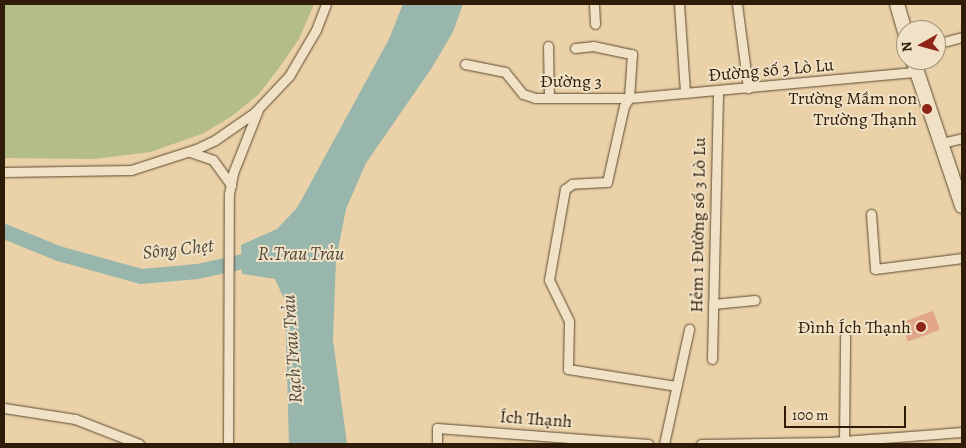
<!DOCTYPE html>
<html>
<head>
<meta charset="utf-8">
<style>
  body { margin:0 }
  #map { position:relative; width:966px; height:448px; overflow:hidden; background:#ead1a7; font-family:Alegreya,serif }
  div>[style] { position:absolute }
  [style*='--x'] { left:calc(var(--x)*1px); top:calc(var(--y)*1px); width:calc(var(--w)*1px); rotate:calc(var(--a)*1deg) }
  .green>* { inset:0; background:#b4bc8a }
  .water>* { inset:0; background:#98b6ac }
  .river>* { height:15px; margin:-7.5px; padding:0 7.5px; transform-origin:7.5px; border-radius:7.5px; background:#98b6ac }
  .building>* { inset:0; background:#e0a687; transform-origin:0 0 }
  .roads { filter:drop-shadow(0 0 1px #5d4930) drop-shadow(0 0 1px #5d4930) }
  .street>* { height:9px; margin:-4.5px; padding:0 4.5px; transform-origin:4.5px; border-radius:4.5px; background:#f1e1c6 }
  .secondary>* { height:14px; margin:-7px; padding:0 7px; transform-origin:7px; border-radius:7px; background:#f1e1c6 }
  .dots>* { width:14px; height:14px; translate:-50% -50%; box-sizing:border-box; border:2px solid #f1e1c6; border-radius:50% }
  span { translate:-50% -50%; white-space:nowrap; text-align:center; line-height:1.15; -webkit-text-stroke:4px #f1e1c6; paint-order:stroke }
  .street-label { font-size:18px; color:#2e1c08 }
  .poi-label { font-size:18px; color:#2e1c08 }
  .right { translate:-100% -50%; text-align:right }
  .water-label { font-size:19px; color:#4e4a39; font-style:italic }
  .frame { position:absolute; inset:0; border:5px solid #2e1c08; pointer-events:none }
  .north { position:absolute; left:896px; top:20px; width:50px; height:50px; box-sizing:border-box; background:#f1e1c6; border:1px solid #a3927a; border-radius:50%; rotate:263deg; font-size:14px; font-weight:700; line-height:20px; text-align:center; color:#2e1c08 }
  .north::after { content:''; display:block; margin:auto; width:18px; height:22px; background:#8f2418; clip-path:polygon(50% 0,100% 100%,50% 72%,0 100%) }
  .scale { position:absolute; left:784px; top:406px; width:122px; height:22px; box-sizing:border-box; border:2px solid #2e1c08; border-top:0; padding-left:6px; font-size:15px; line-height:18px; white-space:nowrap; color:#2e1c08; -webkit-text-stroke:4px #f1e1c6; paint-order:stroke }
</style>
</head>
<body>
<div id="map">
  <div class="green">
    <div style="clip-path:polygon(4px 4px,314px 4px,299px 39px,279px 68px,258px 95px,232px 116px,204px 133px,151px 152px,94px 159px,4px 158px)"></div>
  </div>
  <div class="water">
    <div style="clip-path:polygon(403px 4px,463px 4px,453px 32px,431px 69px,366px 163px,346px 209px,336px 259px,333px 340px,347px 444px,289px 444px,285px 301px,275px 279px,242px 274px,241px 245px,277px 229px,297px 208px,389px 39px)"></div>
  </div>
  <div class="river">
    <div style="--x:4;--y:231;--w:58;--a:22.2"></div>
    <div style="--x:58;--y:253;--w:86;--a:15.5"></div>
    <div style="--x:141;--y:276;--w:56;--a:-5.1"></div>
    <div style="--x:197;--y:271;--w:66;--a:-12.3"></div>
  </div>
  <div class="building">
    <div style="left:933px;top:311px;width:20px;height:34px;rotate:70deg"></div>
  </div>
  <div class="roads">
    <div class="street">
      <div style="--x:594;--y:4;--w:20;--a:87"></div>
      <div style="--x:679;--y:4;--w:89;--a:86.1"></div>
      <div style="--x:737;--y:4;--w:85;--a:82.5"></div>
      <div style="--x:936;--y:44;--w:27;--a:-15"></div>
      <div style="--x:548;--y:46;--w:50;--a:88.9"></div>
      <div style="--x:575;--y:48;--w:18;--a:-6"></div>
      <div style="--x:593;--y:46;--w:40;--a:12"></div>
      <div style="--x:632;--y:54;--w:44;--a:93.9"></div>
      <div style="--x:465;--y:64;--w:41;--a:11.3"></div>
      <div style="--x:505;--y:72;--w:28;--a:51"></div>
      <div style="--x:523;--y:94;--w:13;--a:18"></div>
      <div style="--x:535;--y:98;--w:94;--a:0"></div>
      <div style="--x:629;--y:98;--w:289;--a:-5.2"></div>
      <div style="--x:629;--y:98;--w:9;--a:122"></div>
      <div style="--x:624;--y:106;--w:78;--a:102.6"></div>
      <div style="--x:607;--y:182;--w:35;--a:177"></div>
      <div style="--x:572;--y:184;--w:9;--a:144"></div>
      <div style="--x:565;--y:189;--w:92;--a:100"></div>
      <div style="--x:549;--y:280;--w:46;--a:64"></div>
      <div style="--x:569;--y:321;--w:48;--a:91.2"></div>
      <div style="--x:568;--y:369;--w:109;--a:8.9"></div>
      <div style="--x:941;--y:143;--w:22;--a:-13"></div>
      <div style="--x:190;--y:152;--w:24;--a:19"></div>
      <div style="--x:213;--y:160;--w:31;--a:54"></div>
      <div style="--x:4;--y:172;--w:127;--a:-0.9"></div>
      <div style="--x:131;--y:170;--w:68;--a:-17.9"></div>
      <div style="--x:196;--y:149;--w:21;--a:-25"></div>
      <div style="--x:215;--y:140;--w:47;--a:-34.7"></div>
      <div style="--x:254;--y:113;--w:51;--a:-46.6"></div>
      <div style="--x:289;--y:76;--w:53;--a:-59.6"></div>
      <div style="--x:316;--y:30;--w:28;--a:-69"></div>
      <div style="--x:871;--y:214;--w:55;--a:85.8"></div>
      <div style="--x:875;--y:269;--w:88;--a:-7.2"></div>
      <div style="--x:713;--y:304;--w:42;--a:-5.4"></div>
      <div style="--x:712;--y:359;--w:267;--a:-88.7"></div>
      <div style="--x:4;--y:408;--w:72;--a:8.8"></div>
      <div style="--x:75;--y:419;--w:69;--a:21.3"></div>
      <div style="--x:844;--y:441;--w:104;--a:-89.4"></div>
      <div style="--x:228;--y:444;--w:250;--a:-89.8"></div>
      <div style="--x:229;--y:194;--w:21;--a:-79"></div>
      <div style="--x:233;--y:173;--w:68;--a:-68.4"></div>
      <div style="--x:437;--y:444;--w:16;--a:-90"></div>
      <div style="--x:437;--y:428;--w:212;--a:4.3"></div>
      <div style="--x:664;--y:444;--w:118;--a:-77.7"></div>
      <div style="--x:701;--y:444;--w:128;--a:-0.9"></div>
      <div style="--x:829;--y:442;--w:133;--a:-4.3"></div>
    </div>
    <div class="secondary">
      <div style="--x:897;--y:4;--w:32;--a:74"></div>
      <div style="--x:913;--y:60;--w:154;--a:71.4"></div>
    </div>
  </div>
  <div class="dots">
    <div style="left:927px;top:109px;background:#8f2418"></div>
    <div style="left:921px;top:327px;background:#8f2418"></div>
  </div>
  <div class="street-label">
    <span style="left:771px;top:70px;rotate:-5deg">Đường số 3 Lò Lu</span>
    <span style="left:571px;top:81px">Đường 3</span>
    <span style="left:698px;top:225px;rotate:-89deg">Hẻm 1 Đường số 3 Lò Lu</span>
    <span style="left:536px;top:419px;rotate:4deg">Ích Thạnh</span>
  </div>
  <div class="poi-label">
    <span class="right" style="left:917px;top:109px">Trường Mầm non<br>Trường Thạnh</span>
    <span class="right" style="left:911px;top:327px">Đình Ích Thạnh</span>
  </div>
  <div class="water-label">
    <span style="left:178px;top:250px;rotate:-6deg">Sông Chẹt</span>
    <span style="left:301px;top:255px">R.Trau Trảu</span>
    <span style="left:293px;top:349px;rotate:-94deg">Rạch Trau Trảu</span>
  </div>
  <div class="frame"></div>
  <div class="north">N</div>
  <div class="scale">100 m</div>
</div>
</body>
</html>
